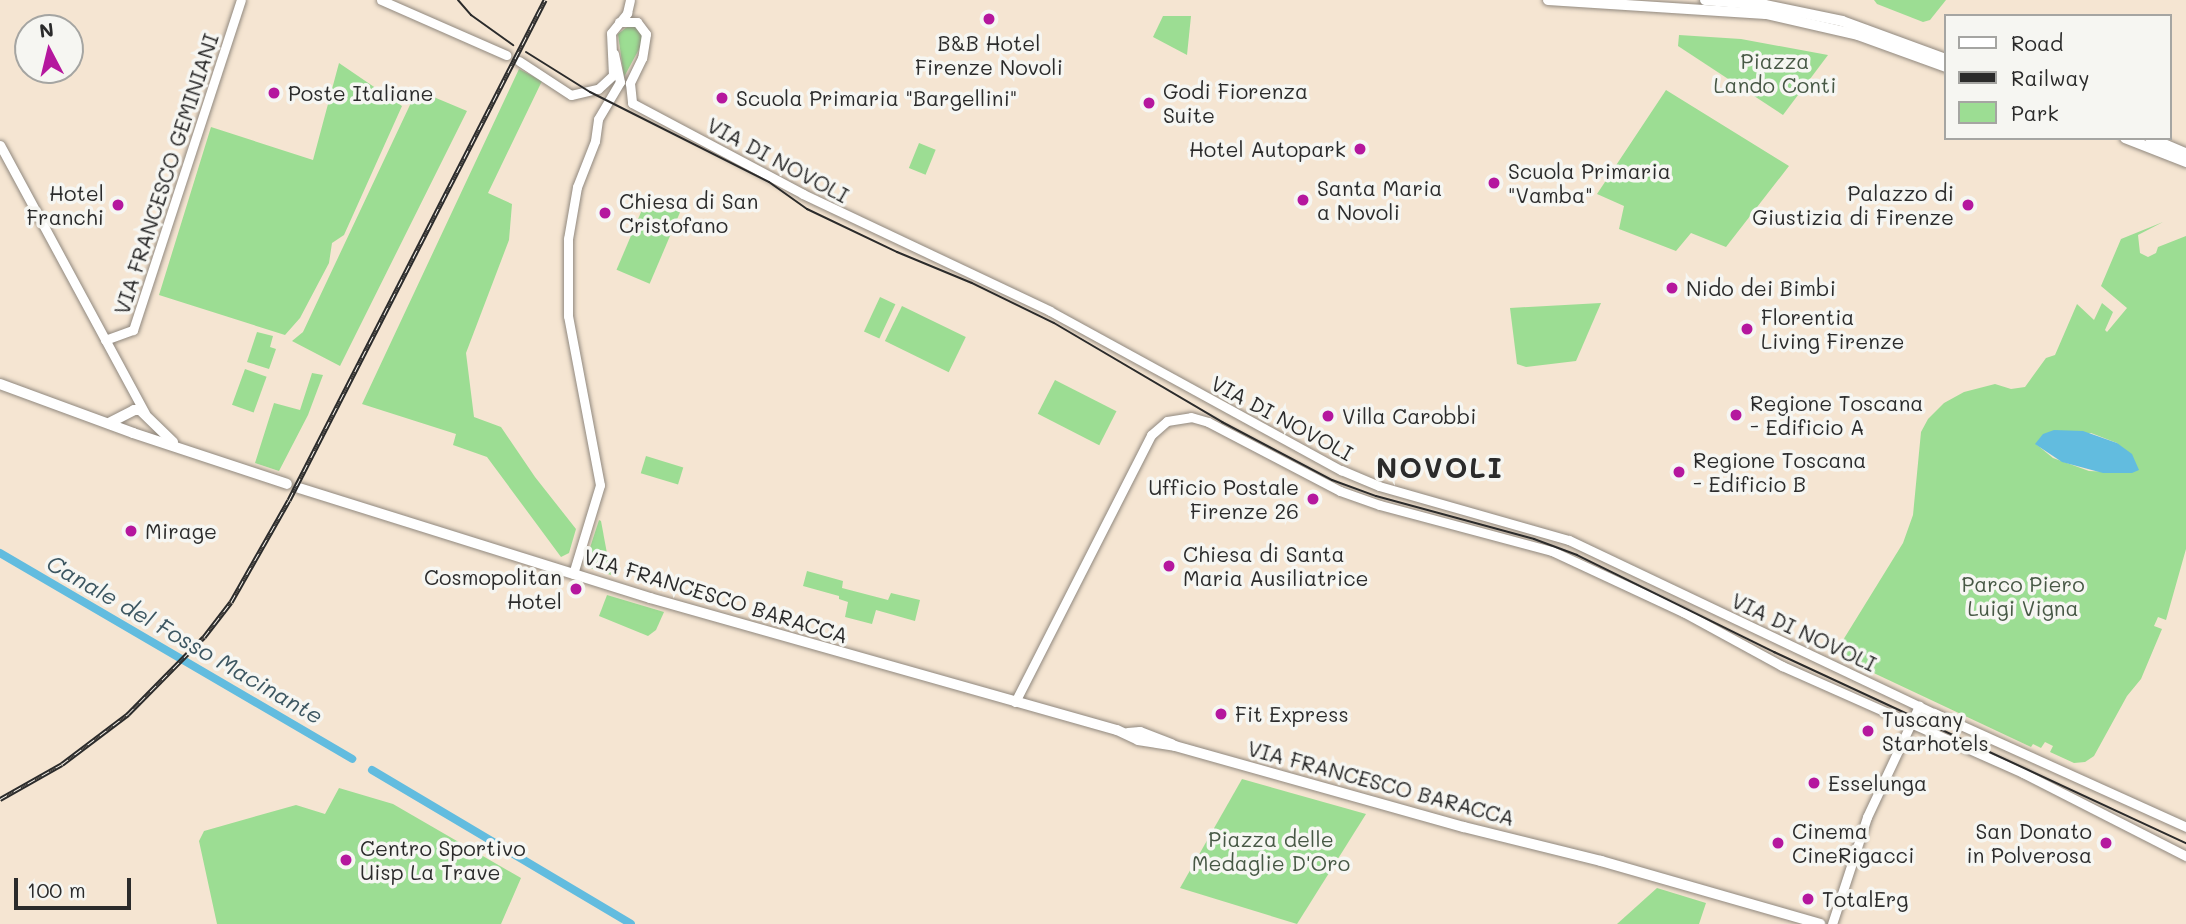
<!DOCTYPE html>
<html>
<head>
<meta charset="utf-8">
<style>
  body { margin:0 }
  #map { position:relative; width:2186px; height:924px; overflow:hidden; background:#f5e5d2; font-family:Mali,sans-serif }
  div>[style] { position:absolute }
  [style*='--x'] { left:calc(var(--x)*1px); top:calc(var(--y)*1px); width:calc(var(--w)*1px); rotate:calc(var(--a)*1deg) }
  .green>* { inset:0; background:#9cdd93; transform-origin:0 0 }
  .water>* { inset:0; background:#62bcdf }
  .canal>* { height:8px; margin:-4px; padding:0 4px; transform-origin:4px; border-radius:4px; background:#62bcdf }
  .roads { filter:drop-shadow(0 0 2px #90887e) drop-shadow(0 0 2px #90887e) }
  .minor>* { height:9px; margin:-4.5px; padding:0 4.5px; transform-origin:4.5px; border-radius:4.5px; background:#fff }
  .major>* { height:10px; margin:-5px; padding:0 5px; transform-origin:5px; border-radius:5px; background:#fff }
  .tram>* { height:2px; margin:-1px; padding:0 1px; transform-origin:1px; border-radius:1px; background:#2b2b2b }
  .rail>* { height:5px; margin-top:-2.5px; transform-origin:0; background:repeating-linear-gradient(90deg,#f6f6f2 0 8px,#2b2b2b 0 16px); box-sizing:border-box; border-block:2px solid #2b2b2b }
  .dots>* { width:19px; height:19px; translate:-50% -50%; box-sizing:border-box; border:4px solid #f6f6f2; border-radius:50% }
  span { translate:-50% -50%; white-space:nowrap; text-align:center; line-height:1.15; -webkit-text-stroke:7px #f6f6f2; paint-order:stroke }
  .poi-label { font-size:21px; color:#2b2b2b }
  .left { translate:0 -50%; text-align:left }
  .right { translate:-100% -50%; text-align:right }
  .park-label { font-size:21px; color:#475845 }
  .street-label { font-size:21px; color:#2b2b2b }
  .water-label { font-size:23px; color:#3c5661; font-style:italic }
  .district-label { font-size:28px; color:#2b2b2b; font-weight:700; letter-spacing:2px }
  .legend { position:absolute; left:1944px; top:14px; width:228px; height:126px; box-sizing:border-box; background:#f6f6f2; border:2px solid #a5a5a2; margin:0; padding:9px 12px; list-style:none; font-size:21px; color:#2b2b2b }
  .legend li { display:flex; align-items:center; gap:14px; height:35px }
  .legend b { width:35px; border:2px solid #a5a5a2 }
  .north { position:absolute; left:14px; top:14px; width:70px; height:70px; box-sizing:border-box; background:#f6f6f2; border:2px solid #a5a5a2; border-radius:50%; rotate:353deg; font-size:19px; font-weight:700; line-height:28px; text-align:center; color:#2b2b2b }
  .north::after { content:''; display:block; margin:auto; width:24px; height:32px; background:#b5179e; clip-path:polygon(50% 0,100% 100%,50% 72%,0 100%) }
  .scale { position:absolute; left:14px; top:878px; width:117px; height:32px; box-sizing:border-box; border:4px solid #2b2b2b; border-top:0; padding-left:9px; font-size:21px; line-height:24px; white-space:nowrap; color:#2b2b2b; -webkit-text-stroke:5px #f6f6f2; paint-order:stroke }
</style>
</head>
<body>
<div id="map">
  <div class="green">
    <div style="clip-path:polygon(1874px 0,1946px 0,1930px 20px,1923px 22px,1877px 4px)"></div>
    <div style="clip-path:polygon(1163px 16px,1191px 16px,1187px 55px,1153px 37px)"></div>
    <div style="clip-path:polygon(631px 24px,641px 28px,644px 40px,624px 77px,618px 34px)"></div>
    <div style="clip-path:polygon(1679px 35px,1741px 39px,1828px 55px,1783px 115px,1678px 46px)"></div>
    <div style="clip-path:polygon(339px 63px,402px 106px,344px 235px,332px 243px,329px 263px,300px 318px,285px 335px,159px 295px,211px 127px,313px 160px)"></div>
    <div style="clip-path:polygon(519px 69px,542px 81px,488px 193px,512px 204px,509px 240px,466px 353px,474px 417px,501px 427px,535px 477px,576px 529px,569px 553px,561px 557px,487px 457px,453px 445px,456px 434px,362px 404px)"></div>
    <div style="clip-path:polygon(417px 90px,467px 111px,340px 366px,292px 341px,303px 332px)"></div>
    <div style="clip-path:polygon(1666px 90px,1789px 166px,1726px 247px,1691px 233px,1676px 251px,1619px 229px,1624px 206px,1597px 194px)"></div>
    <div style="left:919px;top:143px;width:18px;height:27px;rotate:22deg"></div>
    <div style="left:647px;top:198px;width:36px;height:78px;rotate:23deg"></div>
    <div style="clip-path:polygon(evenodd,2163px 222px,2138px 235px,2140px 253px,2148px 257px,2156px 253px,2158px 247px,2186px 236px,2186px 549px,2166px 620px,2158px 617px,2154px 626px,2162px 629px,2141px 679px,2127px 696px,2094px 756px,2085px 762px,2074px 763px,2050px 752px,2053px 746px,2045px 742px,2041px 748px,2033px 744px,2031px 747px,1846px 660px,1840px 654px,1840px 645px,1903px 543px,1913px 515px,1921px 432px,1928px 419px,1944px 403px,1964px 392px,1995px 384px,2011px 389px,2025px 387px,2046px 358px,2055px 355px,2077px 304px,2094px 320px,2102px 303px,2113px 312px,2105px 330px,2107px 332px,2127px 308px,2101px 286px,2121px 239px,2163px 222px,2091px 433px,2117px 443px,2132px 473px,2089px 471px,2053px 458px,2036px 444px,2091px 433px)"></div>
    <div style="left:880px;top:297px;width:17px;height:38px;rotate:25deg"></div>
    <div style="clip-path:polygon(1601px 303px,1576px 361px,1526px 367px,1517px 364px,1510px 308px)"></div>
    <div style="left:902px;top:306px;width:71px;height:39px;rotate:26deg"></div>
    <div style="clip-path:polygon(257px 332px,273px 336px,270px 347px,276px 349px,269px 369px,247px 362px)"></div>
    <div style="left:245px;top:369px;width:23px;height:38px;rotate:20deg"></div>
    <div style="clip-path:polygon(312px 373px,323px 375px,308px 415px,279px 471px,255px 463px,274px 403px,300px 410px)"></div>
    <div style="left:1055px;top:380px;width:69px;height:38px;rotate:27deg"></div>
    <div style="left:646px;top:456px;width:39px;height:18px;rotate:17deg"></div>
    <div style="clip-path:polygon(599px 520px,601px 521px,611px 575px,584px 566px)"></div>
    <div style="clip-path:polygon(807px 571px,843px 581px,842px 588px,888px 600px,891px 593px,920px 600px,915px 621px,876px 610px,872px 624px,845px 617px,848px 602px,839px 599px,839px 596px,803px 586px)"></div>
    <div style="clip-path:polygon(607px 595px,664px 612px,656px 630px,648px 636px,599px 616px)"></div>
    <div style="clip-path:polygon(1242px 779px,1366px 814px,1297px 924px,1180px 888px)"></div>
    <div style="clip-path:polygon(339px 788px,393px 804px,521px 878px,501px 924px,217px 924px,199px 841px,204px 831px,296px 805px,325px 814px)"></div>
    <div style="clip-path:polygon(1657px 888px,1706px 903px,1699px 924px,1617px 924px)"></div>
  </div>
  <div class="water">
    <div style="clip-path:polygon(2054px 430px,2083px 431px,2117px 443px,2132px 454px,2139px 470px,2132px 473px,2103px 473px,2062px 462px,2035px 444px,2043px 434px)"></div>
  </div>
  <div class="canal">
    <div style="--x:0;--y:553;--w:408;--a:30.3"></div>
    <div style="--x:372;--y:770;--w:301;--a:30.7"></div>
  </div>
  <div class="roads">
    <div class="minor">
      <div style="--x:381;--y:0;--w:137;--a:23.7"></div>
      <div style="--x:619;--y:22;--w:18;--a:0"></div>
      <div style="--x:637;--y:22;--w:15;--a:53"></div>
      <div style="--x:646;--y:34;--w:24;--a:99"></div>
      <div style="--x:642;--y:58;--w:28;--a:116"></div>
      <div style="--x:630;--y:83;--w:20;--a:84"></div>
      <div style="--x:632;--y:103;--w:194;--a:28"></div>
      <div style="--x:803;--y:194;--w:273;--a:25.3"></div>
      <div style="--x:1050;--y:311;--w:332;--a:28.7"></div>
      <div style="--x:1341;--y:470;--w:41;--a:22.8"></div>
      <div style="--x:1379;--y:486;--w:198;--a:15.9"></div>
      <div style="--x:1569;--y:540;--w:404;--a:25.4"></div>
      <div style="--x:1934;--y:713;--w:277;--a:24.3"></div>
      <div style="--x:519;--y:61;--w:62;--a:33.2"></div>
      <div style="--x:571;--y:95;--w:28;--a:-13"></div>
      <div style="--x:598;--y:89;--w:21;--a:-43"></div>
      <div style="--x:613;--y:75;--w:42;--a:-92.7"></div>
      <div style="--x:611;--y:33;--w:26;--a:-51"></div>
      <div style="--x:627;--y:13;--w:13;--a:-77"></div>
      <div style="--x:0;--y:145;--w:305;--a:61.6"></div>
      <div style="--x:105;--y:340;--w:30;--a:-20"></div>
      <div style="--x:133;--y:330;--w:347;--a:-71.9"></div>
      <div style="--x:573;--y:574;--w:93;--a:-73.1"></div>
      <div style="--x:600;--y:485;--w:172;--a:-100.7"></div>
      <div style="--x:568;--y:316;--w:77;--a:-90"></div>
      <div style="--x:568;--y:239;--w:53;--a:-80.2"></div>
      <div style="--x:577;--y:187;--w:49;--a:-68.6"></div>
      <div style="--x:595;--y:141;--w:22;--a:-82"></div>
      <div style="--x:598;--y:119;--w:43;--a:-59.3"></div>
      <div style="--x:620;--y:82;--w:29;--a:-102"></div>
      <div style="--x:1015;--y:702;--w:300;--a:-63"></div>
      <div style="--x:1151;--y:435;--w:21;--a:-41"></div>
      <div style="--x:1167;--y:421;--w:24;--a:-9"></div>
      <div style="--x:1191;--y:417;--w:18;--a:16"></div>
      <div style="--x:1208;--y:422;--w:149;--a:27.6"></div>
      <div style="--x:1340;--y:491;--w:42;--a:19.3"></div>
      <div style="--x:1380;--y:505;--w:178;--a:15"></div>
      <div style="--x:1552;--y:551;--w:145;--a:25"></div>
      <div style="--x:1683;--y:612;--w:113;--a:28.6"></div>
      <div style="--x:1782;--y:666;--w:264;--a:23.9"></div>
      <div style="--x:2023;--y:773;--w:183;--a:27"></div>
      <div style="--x:1832;--y:924;--w:113;--a:-71.9"></div>
      <div style="--x:1867;--y:817;--w:123;--a:-64.9"></div>
    </div>
    <div class="major">
      <div style="--x:1548;--y:0;--w:218;--a:3.7"></div>
      <div style="--x:1766;--y:14;--w:94;--a:12.9"></div>
      <div style="--x:1858;--y:35;--w:94;--a:20"></div>
      <div style="--x:1705;--y:0;--w:60;--a:4.8"></div>
      <div style="--x:1765;--y:5;--w:79;--a:11.7"></div>
      <div style="--x:1842;--y:21;--w:111;--a:20.1"></div>
      <div style="--x:2125;--y:138;--w:66;--a:21.5"></div>
      <div style="--x:2150;--y:138;--w:39;--a:23"></div>
      <div style="--x:0;--y:384;--w:142;--a:20.2"></div>
      <div style="--x:133;--y:433;--w:162;--a:18.3"></div>
      <div style="--x:109;--y:423;--w:28;--a:-27"></div>
      <div style="--x:134;--y:410;--w:6;--a:0"></div>
      <div style="--x:140;--y:410;--w:46;--a:44.1"></div>
      <div style="--x:299;--y:488;--w:368;--a:17.4"></div>
      <div style="--x:650;--y:598;--w:485;--a:15.8"></div>
      <div style="--x:1117;--y:730;--w:23;--a:25"></div>
      <div style="--x:1138;--y:740;--w:37;--a:9"></div>
      <div style="--x:1175;--y:746;--w:300;--a:15.7"></div>
      <div style="--x:1464;--y:827;--w:141;--a:13.9"></div>
      <div style="--x:1601;--y:861;--w:228;--a:16"></div>
      <div style="--x:1128;--y:733;--w:12;--a:-5"></div>
      <div style="--x:1140;--y:732;--w:34;--a:21"></div>
    </div>
  </div>
  <div class="tram">
    <div style="--x:458;--y:0;--w:20;--a:49"></div>
    <div style="--x:471;--y:15;--w:52;--a:35.5"></div>
    <div style="--x:526;--y:52;--w:75;--a:32"></div>
    <div style="--x:590;--y:92;--w:200;--a:26.7"></div>
    <div style="--x:769;--y:182;--w:47;--a:35.4"></div>
    <div style="--x:807;--y:209;--w:100;--a:25.5"></div>
    <div style="--x:897;--y:252;--w:81;--a:22.5"></div>
    <div style="--x:972;--y:283;--w:91;--a:26"></div>
    <div style="--x:1054;--y:323;--w:195;--a:30.5"></div>
    <div style="--x:1222;--y:422;--w:124;--a:27.8"></div>
    <div style="--x:1332;--y:480;--w:47;--a:20"></div>
    <div style="--x:1376;--y:496;--w:164;--a:15.2"></div>
    <div style="--x:1534;--y:539;--w:46;--a:20.4"></div>
    <div style="--x:1577;--y:555;--w:220;--a:26.2"></div>
    <div style="--x:1774;--y:652;--w:454;--a:24.9"></div>
  </div>
  <div class="rail">
    <div style="--x:0;--y:799;--w:71;--a:-29.4"></div>
    <div style="--x:62;--y:764;--w:83;--a:-37.1"></div>
    <div style="--x:128;--y:714;--w:108;--a:-45.4"></div>
    <div style="--x:204;--y:637;--w:44;--a:-52.4"></div>
    <div style="--x:231;--y:602;--w:117;--a:-60.4"></div>
    <div style="--x:289;--y:500;--w:562;--a:-62.89"></div>
  </div>
  <div class="dots">
    <div style="left:989px;top:19px;background:#b5179e"></div>
    <div style="left:274px;top:93px;background:#b5179e"></div>
    <div style="left:722px;top:98px;background:#b5179e"></div>
    <div style="left:1149px;top:103px;background:#b5179e"></div>
    <div style="left:1360px;top:149px;background:#b5179e"></div>
    <div style="left:1494px;top:183px;background:#b5179e"></div>
    <div style="left:1303px;top:200px;background:#b5179e"></div>
    <div style="left:118px;top:205px;background:#b5179e"></div>
    <div style="left:1968px;top:205px;background:#b5179e"></div>
    <div style="left:605px;top:213px;background:#b5179e"></div>
    <div style="left:1672px;top:288px;background:#b5179e"></div>
    <div style="left:1747px;top:329px;background:#b5179e"></div>
    <div style="left:1736px;top:415px;background:#b5179e"></div>
    <div style="left:1328px;top:416px;background:#b5179e"></div>
    <div style="left:1679px;top:472px;background:#b5179e"></div>
    <div style="left:1313px;top:499px;background:#b5179e"></div>
    <div style="left:131px;top:531px;background:#b5179e"></div>
    <div style="left:1169px;top:566px;background:#b5179e"></div>
    <div style="left:576px;top:589px;background:#b5179e"></div>
    <div style="left:1221px;top:714px;background:#b5179e"></div>
    <div style="left:1868px;top:731px;background:#b5179e"></div>
    <div style="left:1814px;top:783px;background:#b5179e"></div>
    <div style="left:1778px;top:843px;background:#b5179e"></div>
    <div style="left:2106px;top:843px;background:#b5179e"></div>
    <div style="left:346px;top:860px;background:#b5179e"></div>
    <div style="left:1808px;top:899px;background:#b5179e"></div>
  </div>
  <div class="poi-label">
    <span style="left:989px;top:55px">B&amp;B Hotel<br>Firenze Novoli</span>
    <span class="left" style="left:1163px;top:103px">Godi Fiorenza<br>Suite</span>
    <span class="left" style="left:288px;top:93px">Poste Italiane</span>
    <span class="left" style="left:736px;top:98px">Scuola Primaria "Bargellini"</span>
    <span class="right" style="left:1346px;top:149px">Hotel Autopark</span>
    <span class="left" style="left:1508px;top:183px">Scuola Primaria<br>"Vamba"</span>
    <span class="left" style="left:1317px;top:200px">Santa Maria<br>a Novoli</span>
    <span class="right" style="left:104px;top:205px">Hotel<br>Franchi</span>
    <span class="right" style="left:1954px;top:205px">Palazzo di<br>Giustizia di Firenze</span>
    <span class="left" style="left:619px;top:213px">Chiesa di San<br>Cristofano</span>
    <span class="left" style="left:1686px;top:288px">Nido dei Bimbi</span>
    <span class="left" style="left:1761px;top:329px">Florentia<br>Living Firenze</span>
    <span class="left" style="left:1750px;top:415px">Regione Toscana<br>- Edificio A</span>
    <span class="left" style="left:1342px;top:416px">Villa Carobbi</span>
    <span class="left" style="left:1693px;top:472px">Regione Toscana<br>- Edificio B</span>
    <span class="right" style="left:1299px;top:499px">Ufficio Postale<br>Firenze 26</span>
    <span class="left" style="left:145px;top:531px">Mirage</span>
    <span class="left" style="left:1183px;top:566px">Chiesa di Santa<br>Maria Ausiliatrice</span>
    <span class="right" style="left:562px;top:589px">Cosmopolitan<br>Hotel</span>
    <span class="left" style="left:1235px;top:714px">Fit Express</span>
    <span class="left" style="left:1882px;top:731px">Tuscany<br>Starhotels</span>
    <span class="left" style="left:1828px;top:783px">Esselunga</span>
    <span class="left" style="left:1792px;top:843px">Cinema<br>CineRigacci</span>
    <span class="right" style="left:2092px;top:843px">San Donato<br>in Polverosa</span>
    <span class="left" style="left:360px;top:860px">Centro Sportivo<br>Uisp La Trave</span>
    <span class="left" style="left:1822px;top:899px">TotalErg</span>
  </div>
  <div class="park-label">
    <span style="left:1775px;top:73px">Piazza<br>Lando Conti</span>
    <span style="left:2023px;top:596px">Parco Piero<br>Luigi Vigna</span>
    <span style="left:1271px;top:851px">Piazza delle<br>Medaglie D'Oro</span>
  </div>
  <div class="street-label">
    <span style="left:778px;top:160px;rotate:28deg">VIA DI NOVOLI</span>
    <span style="left:166px;top:174px;rotate:-72deg">VIA FRANCESCO GEMINIANI</span>
    <span style="left:1282px;top:418px;rotate:28deg">VIA DI NOVOLI</span>
    <span style="left:716px;top:596px;rotate:17deg">VIA FRANCESCO BARACCA</span>
    <span style="left:1804px;top:632px;rotate:25deg">VIA DI NOVOLI</span>
    <span style="left:1381px;top:783px;rotate:15deg">VIA FRANCESCO BARACCA</span>
  </div>
  <div class="water-label">
    <span style="left:185px;top:639px;rotate:30deg">Canale del Fosso Macinante</span>
  </div>
  <div class="district-label">
    <span style="left:1440px;top:467px">NOVOLI</span>
  </div>
  <ul class="legend">
  <li><b style="height:9px;background:#fff"></b>Road</li>
  <li><b style="height:9px;background:#2b2b2b"></b>Railway</li>
  <li><b style="height:19px;background:#9cdd93"></b>Park</li>
  </ul>
  <div class="north">N</div>
  <div class="scale">100 m</div>
</div>
</body>
</html>
